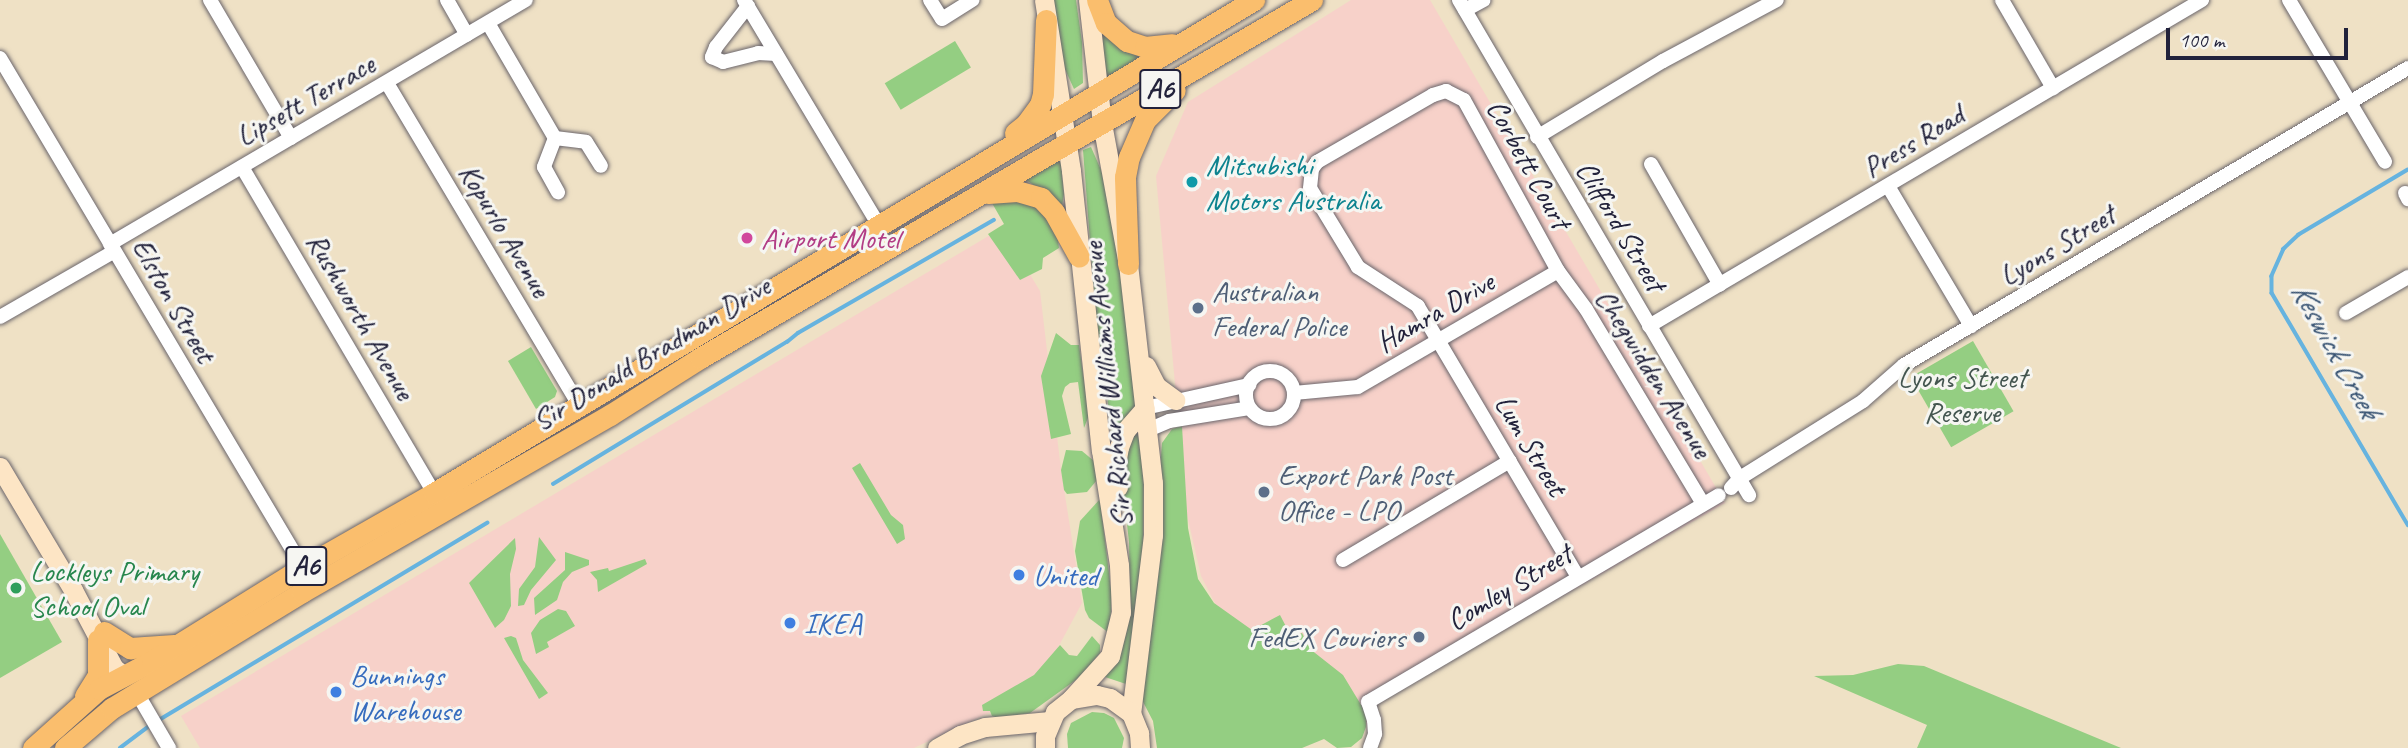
<!DOCTYPE html>
<html>
<head>
<meta charset="utf-8">
<style>
  body { margin:0 }
  #map { position:relative; width:2408px; height:748px; overflow:hidden; background:#efe1c5; font-family:Caveat,sans-serif }
  div>[style] { position:absolute }
  [style*='--x'] { left:calc(var(--x)*1px); top:calc(var(--y)*1px); width:calc(var(--w)*1px); rotate:calc(var(--a)*1deg) }
  .built>* { inset:0; background:#f7d1c9 }
  .green>* { inset:0; background:#94ce82; transform-origin:0 0 }
  .stream>* { height:3.5px; margin:-1.75px; padding:0 1.75px; transform-origin:1.75px; border-radius:1.75px; background:#66b3df }
  .roads { filter:drop-shadow(0 0 2px #6a656b) drop-shadow(0 0 2px #6a656b) }
  .street>* { height:14px; margin:-7px; padding:0 7px; transform-origin:7px; border-radius:7px; background:#fff }
  .street>.ring { margin:-7px; padding:0; box-sizing:content-box; background:none; border:14px solid #fff; border-radius:50% }
  .secondary>* { height:19px; margin:-9.5px; padding:0 9.5px; transform-origin:9.5px; border-radius:9.5px; background:#fde5c5 }
  .primary>* { height:21px; margin:-10.5px; padding:0 10.5px; transform-origin:10.5px; border-radius:10.5px; background:#fabe6d }
  .dots>* { width:19px; height:19px; translate:-50% -50%; box-sizing:border-box; border:4px solid #f6f6f2; border-radius:50% }
  span { translate:-50% -50%; white-space:nowrap; text-align:center; line-height:1.15; -webkit-text-stroke:6px #f6f6f2; paint-order:stroke }
  .shield-label span { padding:2px 5px; background:#f6f6f2; border:2px solid; border-radius:5px; -webkit-text-stroke-width:0 }
  .shield-label { font-size:28px; color:#22223b; font-weight:700 }
  .street-label { font-size:30px; color:#22223b }
  .culture-label { font-size:30px; color:#0d838f }
  .left { translate:0 -50%; text-align:left }
  .hotel-label { font-size:30px; color:#b23c85 }
  .service-label { font-size:30px; color:#4e5e75 }
  .right { translate:-100% -50%; text-align:right }
  .park-label { font-size:30px; color:#445650 }
  .leisure-label { font-size:30px; color:#27864d }
  .shop-label { font-size:30px; color:#366cbe }
  .water-label { font-size:32px; color:#3a5574; font-style:italic }
  .scale { position:absolute; left:2166px; top:28px; width:182px; height:32px; box-sizing:border-box; border:4px solid #22223b; border-top:0; padding-left:9px; font-size:21px; line-height:24px; white-space:nowrap; color:#22223b; -webkit-text-stroke:5px #f6f6f2; paint-order:stroke }
</style>
</head>
<body>
<div id="map">
  <div class="built">
    <div style="clip-path:polygon(1351px 0,1430px 0,1725px 503px,1351px 718px,1219px 611px,1201px 576px,1187px 515px,1156px 176px,1188px 102px)"></div>
    <div style="clip-path:polygon(1002px 228px,1040px 291px,1061px 470px,1082px 603px,1042px 677px,995px 710px,914px 748px,200px 748px,181px 716px)"></div>
  </div>
  <div class="green">
    <div style="clip-path:polygon(1051px 0,1076px 0,1082px 42px,1083px 83px,1074px 89px,1064px 67px)"></div>
    <div style="clip-path:polygon(1097px 22px,1143px 59px,1105px 82px)"></div>
    <div style="left:955px;top:41px;width:31px;height:82px;rotate:59deg"></div>
    <div style="clip-path:polygon(1091px 147px,1105px 179px,1110px 204px,1140px 406px,1113px 439px,1096px 319px,1083px 150px)"></div>
    <div style="clip-path:polygon(1060px 153px,1064px 194px,1062px 206px,1021px 176px)"></div>
    <div style="clip-path:polygon(1004px 199px,1037px 206px,1056px 227px,1059px 248px,1043px 258px,1042px 269px,1020px 280px,988px 234px,1004px 224px,992px 203px)"></div>
    <div style="clip-path:polygon(1056px 333px,1071px 345px,1079px 345px,1089px 415px,1084px 428px,1078px 382px,1070px 383px,1065px 387px,1062px 396px,1071px 434px,1051px 439px,1041px 376px)"></div>
    <div style="left:1973px;top:341px;width:81px;height:72px;rotate:60deg"></div>
    <div style="clip-path:polygon(531px 347px,557px 391px,555px 397px,536px 409px,508px 361px)"></div>
    <div style="clip-path:polygon(1182px 426px,1188px 528px,1198px 579px,1214px 603px,1252px 630px,1280px 615px,1292px 638px,1302px 633px,1310px 649px,1343px 675px,1366px 713px,1366px 727px,1362px 738px,1351px 747px,1337px 748px,1324px 739px,1302px 748px,1157px 748px,1153px 721px,1141px 698px,1162px 443px,1172px 429px)"></div>
    <div style="clip-path:polygon(1136px 427px,1144px 427px,1143px 567px,1126px 684px,1102px 676px,1118px 653px,1126px 634px,1130px 597px,1129px 542px,1121px 471px)"></div>
    <div style="clip-path:polygon(1066px 450px,1082px 451px,1094px 461px,1097px 480px,1087px 492px,1067px 494px,1064px 490px,1061px 470px)"></div>
    <div style="clip-path:polygon(860px 463px,891px 515px,903px 525px,905px 539px,897px 544px,852px 468px)"></div>
    <div style="clip-path:polygon(1100px 499px,1112px 598px,1109px 633px,1089px 618px,1085px 610px,1075px 551px,1080px 521px)"></div>
    <div style="clip-path:polygon(0 534px,62px 642px,0 678px)"></div>
    <div style="clip-path:polygon(539px 537px,556px 560px,531px 590px,524px 605px,518px 606px,519px 589px,535px 567px)"></div>
    <div style="clip-path:polygon(515px 538px,516px 549px,510px 574px,511px 606px,504px 620px,495px 628px,469px 583px)"></div>
    <div style="clip-path:polygon(565px 552px,589px 560px,589px 565px,572px 572px,563px 582px,557px 600px,535px 615px,534px 598px,565px 570px)"></div>
    <div style="clip-path:polygon(645px 559px,647px 564px,598px 592px,597px 580px,590px 572px,608px 568px,609px 571px)"></div>
    <div style="clip-path:polygon(558px 609px,566px 611px,575px 626px,547px 642px,549px 647px,536px 654px,531px 633px,540px 620px)"></div>
    <div style="clip-path:polygon(511px 636px,516px 638px,523px 660px,548px 693px,539px 699px,504px 638px)"></div>
    <div style="clip-path:polygon(1092px 636px,1100px 645px,1100px 653px,1080px 677px,1030px 713px,999px 718px,992px 716px,990px 711px,983px 711px,982px 705px,1034px 675px,1060px 645px,1069px 655px,1077px 656px)"></div>
    <div style="clip-path:polygon(1898px 664px,1924px 666px,2121px 748px,1917px 748px,1927px 725px,1814px 676px,1853px 675px)"></div>
    <div style="clip-path:polygon(1092px 712px,1104px 713px,1114px 718px,1124px 738px,1122px 748px,1068px 748px,1067px 734px,1071px 723px)"></div>
  </div>
  <div class="stream">
    <div style="--x:2408;--y:170;--w:127;--a:149.2"></div>
    <div style="--x:2299;--y:235;--w:21;--a:137"></div>
    <div style="--x:2284;--y:249;--w:30;--a:114"></div>
    <div style="--x:2272;--y:276;--w:17;--a:90"></div>
    <div style="--x:2272;--y:293;--w:269;--a:59.6"></div>
    <div style="--x:553;--y:484;--w:274;--a:-31.3"></div>
    <div style="--x:787;--y:342;--w:14;--a:-39"></div>
    <div style="--x:798;--y:333;--w:226;--a:-30"></div>
    <div style="--x:159;--y:720;--w:383;--a:-31"></div>
    <div style="--x:120;--y:748;--w:40;--a:-37"></div>
  </div>
  <div class="roads">
    <div class="street">
      <div style="--x:210;--y:0;--w:160;--a:59.6"></div>
      <div style="--x:447;--y:0;--w:40;--a:60.3"></div>
      <div style="--x:744;--y:0;--w:263;--a:59.1"></div>
      <div style="--x:930;--y:0;--w:22;--a:58"></div>
      <div style="--x:942;--y:19;--w:36;--a:-32"></div>
      <div style="--x:1459;--y:0;--w:574;--a:59.64"></div>
      <div style="--x:2002;--y:0;--w:102;--a:59.9"></div>
      <div style="--x:2289;--y:0;--w:188;--a:59.3"></div>
      <div style="--x:748;--y:6;--w:52;--a:128"></div>
      <div style="--x:716;--y:47;--w:11;--a:112"></div>
      <div style="--x:712;--y:57;--w:12;--a:24"></div>
      <div style="--x:723;--y:62;--w:36;--a:-14"></div>
      <div style="--x:758;--y:53;--w:18;--a:3"></div>
      <div style="--x:1465;--y:10;--w:21;--a:-28"></div>
      <div style="--x:488;--y:23;--w:133;--a:59.8"></div>
      <div style="--x:555;--y:138;--w:31;--a:111"></div>
      <div style="--x:544;--y:167;--w:29;--a:61"></div>
      <div style="--x:0;--y:58;--w:593;--a:59.28"></div>
      <div style="--x:387;--y:83;--w:374;--a:59.2"></div>
      <div style="--x:1537;--y:137;--w:147;--a:-31.1"></div>
      <div style="--x:1663;--y:61;--w:129;--a:-28.2"></div>
      <div style="--x:555;--y:138;--w:31;--a:7"></div>
      <div style="--x:586;--y:142;--w:28;--a:58"></div>
      <div style="--x:1651;--y:164;--w:139;--a:60.3"></div>
      <div style="--x:242;--y:167;--w:378;--a:59.5"></div>
      <div style="--x:1888;--y:186;--w:163;--a:59.3"></div>
      <div style="--x:2405;--y:193;--w:7;--a:63"></div>
      <div style="--x:110;--y:244;--w:482;--a:-30.4"></div>
      <div style="--x:2346;--y:313;--w:72;--a:-30.1"></div>
      <div style="--x:0;--y:317;--w:130;--a:-29.9"></div>
      <div style="--x:1649;--y:326;--w:642;--a:-30.52"></div>
      <div class="ring" style="left:1246px;top:371px;width:34px;height:34px"></div>
      <div style="--x:1294;--y:393;--w:64;--a:-5.4"></div>
      <div style="--x:1358;--y:387;--w:231;--a:-30.1"></div>
      <div style="--x:1145;--y:408;--w:107;--a:-12.5"></div>
      <div style="--x:1148;--y:430;--w:23;--a:-23"></div>
      <div style="--x:1169;--y:421;--w:81;--a:-9.2"></div>
      <div style="--x:1731;--y:488;--w:13;--a:-48"></div>
      <div style="--x:1740;--y:478;--w:145;--a:-32"></div>
      <div style="--x:1863;--y:401;--w:55;--a:-41.3"></div>
      <div style="--x:1904;--y:365;--w:585;--a:-30.51"></div>
      <div style="--x:1343;--y:560;--w:194;--a:-30.7"></div>
      <div style="--x:1578;--y:577;--w:315;--a:-120.6"></div>
      <div style="--x:1418;--y:306;--w:72;--a:-147"></div>
      <div style="--x:1358;--y:267;--w:92;--a:-121.3"></div>
      <div style="--x:1310;--y:188;--w:19;--a:-84"></div>
      <div style="--x:1312;--y:169;--w:9;--a:-54"></div>
      <div style="--x:1317;--y:162;--w:134;--a:-30"></div>
      <div style="--x:1433;--y:95;--w:14;--a:-17"></div>
      <div style="--x:1446;--y:91;--w:20;--a:27"></div>
      <div style="--x:1464;--y:100;--w:195;--a:61.2"></div>
      <div style="--x:1558;--y:271;--w:47;--a:53.6"></div>
      <div style="--x:1586;--y:309;--w:227;--a:59"></div>
      <div style="--x:137;--y:693;--w:64;--a:59.8"></div>
      <div style="--x:1370;--y:748;--w:15;--a:-70"></div>
      <div style="--x:1375;--y:734;--w:14;--a:-94"></div>
      <div style="--x:1374;--y:720;--w:19;--a:-108"></div>
      <div style="--x:1368;--y:702;--w:407;--a:-30.5"></div>
    </div>
    <div class="secondary">
      <div style="--x:1044;--y:0;--w:173;--a:81"></div>
      <div style="--x:1071;--y:171;--w:281;--a:83.9"></div>
      <div style="--x:1101;--y:450;--w:116;--a:81.1"></div>
      <div style="--x:1119;--y:565;--w:47;--a:87.6"></div>
      <div style="--x:1121;--y:612;--w:45;--a:104"></div>
      <div style="--x:1110;--y:656;--w:58;--a:132.2"></div>
      <div style="--x:1088;--y:0;--w:124;--a:83.5"></div>
      <div style="--x:1102;--y:123;--w:143;--a:79.6"></div>
      <div style="--x:1128;--y:264;--w:220;--a:83.5"></div>
      <div style="--x:1153;--y:483;--w:52;--a:90"></div>
      <div style="--x:1153;--y:535;--w:179;--a:97"></div>
      <div style="--x:1146;--y:366;--w:22;--a:63"></div>
      <div style="--x:1156;--y:386;--w:24;--a:36"></div>
      <div style="--x:0;--y:467;--w:143;--a:59.3"></div>
      <div style="--x:73;--y:590;--w:88;--a:62.3"></div>
      <div style="--x:114;--y:668;--w:11;--a:38"></div>
      <div style="--x:1118;--y:487;--w:23;--a:-95"></div>
      <div style="--x:1116;--y:464;--w:17;--a:-80"></div>
      <div style="--x:1119;--y:447;--w:17;--a:-69"></div>
      <div style="--x:1125;--y:431;--w:30;--a:-49"></div>
      <div style="--x:937;--y:748;--w:26;--a:-29"></div>
      <div style="--x:960;--y:735;--w:26;--a:-18"></div>
      <div style="--x:985;--y:727;--w:65;--a:-5.3"></div>
      <div style="--x:1045;--y:748;--w:12;--a:-90"></div>
      <div style="--x:1045;--y:736;--w:26;--a:-67"></div>
      <div style="--x:1055;--y:712;--w:21;--a:-39"></div>
      <div style="--x:1071;--y:699;--w:26;--a:-9"></div>
      <div style="--x:1097;--y:695;--w:13;--a:13"></div>
      <div style="--x:1110;--y:698;--w:26;--a:36"></div>
      <div style="--x:1131;--y:713;--w:22;--a:68"></div>
      <div style="--x:1139;--y:733;--w:15;--a:86"></div>
    </div>
    <div class="primary">
      <div style="--x:1097;--y:0;--w:25;--a:69"></div>
      <div style="--x:1106;--y:23;--w:28;--a:41"></div>
      <div style="--x:1127;--y:41;--w:19;--a:18"></div>
      <div style="--x:1145;--y:47;--w:27;--a:-6"></div>
      <div style="--x:1015;--y:133;--w:14;--a:-39"></div>
      <div style="--x:1026;--y:124;--w:24;--a:-54"></div>
      <div style="--x:1040;--y:105;--w:11;--a:-75"></div>
      <div style="--x:1043;--y:94;--w:74;--a:-87.7"></div>
      <div style="--x:988;--y:193;--w:29;--a:-4"></div>
      <div style="--x:1017;--y:191;--w:25;--a:16"></div>
      <div style="--x:1041;--y:198;--w:19;--a:47"></div>
      <div style="--x:1054;--y:212;--w:51;--a:60.9"></div>
      <div style="--x:1128;--y:264;--w:87;--a:-92"></div>
      <div style="--x:1125;--y:177;--w:20;--a:-79"></div>
      <div style="--x:1129;--y:157;--w:40;--a:-66.6"></div>
      <div style="--x:1145;--y:120;--w:42;--a:-45"></div>
      <div style="--x:104;--y:632;--w:31;--a:32"></div>
      <div style="--x:130;--y:648;--w:44;--a:-3.9"></div>
      <div style="--x:85;--y:696;--w:25;--a:-58"></div>
      <div style="--x:98;--y:675;--w:35;--a:-90"></div>
      <div style="--x:33;--y:748;--w:89;--a:-41.8"></div>
      <div style="--x:99;--y:689;--w:60;--a:-27.8"></div>
      <div style="--x:152;--y:661;--w:165;--a:-31.9"></div>
      <div style="--x:292;--y:574;--w:163;--a:-29.7"></div>
      <div style="--x:434;--y:493;--w:957;--a:-31.02"></div>
      <div style="--x:65;--y:748;--w:62;--a:-40.4"></div>
      <div style="--x:112;--y:708;--w:223;--a:-31.4"></div>
      <div style="--x:302;--y:592;--w:355;--a:-29.9"></div>
      <div style="--x:610;--y:415;--w:107;--a:-32.3"></div>
      <div style="--x:700;--y:358;--w:709;--a:-30.33"></div>
    </div>
  </div>
  <div class="dots">
    <div style="left:1192px;top:182px;background:#0f9aa8"></div>
    <div style="left:747px;top:238px;background:#d1479c"></div>
    <div style="left:1198px;top:308px;background:#5c6f8a"></div>
    <div style="left:1264px;top:492px;background:#5c6f8a"></div>
    <div style="left:1019px;top:575px;background:#3f7fe0"></div>
    <div style="left:16px;top:588px;background:#2e9e5b"></div>
    <div style="left:790px;top:623px;background:#3f7fe0"></div>
    <div style="left:1419px;top:637px;background:#5c6f8a"></div>
    <div style="left:336px;top:692px;background:#3f7fe0"></div>
  </div>
  <div class="shield-label">
    <span style="left:1160px;top:89px">A6</span>
    <span style="left:306px;top:566px">A6</span>
  </div>
  <div class="street-label">
    <span style="left:305px;top:100px;rotate:-30deg">Lipsett Terrace</span>
    <span style="left:1913px;top:141px;rotate:-31deg">Press Road</span>
    <span style="left:1529px;top:164px;rotate:61deg">Corbett Court</span>
    <span style="left:1621px;top:226px;rotate:59deg">Clifford Street</span>
    <span style="left:505px;top:230px;rotate:59deg">Kopurlo Avenue</span>
    <span style="left:2057px;top:245px;rotate:-31deg">Lyons Street</span>
    <span style="left:174px;top:300px;rotate:60deg">Elston Street</span>
    <span style="left:1435px;top:312px;rotate:-30deg">Hamra Drive</span>
    <span style="left:361px;top:316px;rotate:60deg">Rushworth Avenue</span>
    <span style="left:651px;top:353px;rotate:-31deg">Sir Donald Bradman Drive</span>
    <span style="left:1654px;top:373px;rotate:58deg">Chegwidden Avenue</span>
    <span style="left:1107px;top:385px;rotate:-96deg">Sir Richard Williams Avenue</span>
    <span style="left:1531px;top:445px;rotate:59deg">Lum Street</span>
    <span style="left:1509px;top:587px;rotate:-31deg">Comley Street</span>
  </div>
  <div class="culture-label">
    <span class="left" style="left:1206px;top:182px">Mitsubishi<br>Motors Australia</span>
  </div>
  <div class="hotel-label">
    <span class="left" style="left:761px;top:238px">Airport Motel</span>
  </div>
  <div class="service-label">
    <span class="left" style="left:1212px;top:308px">Australian<br>Federal Police</span>
    <span class="left" style="left:1278px;top:492px">Export Park Post<br>Office - LPO</span>
    <span class="right" style="left:1405px;top:637px">FedEX Couriers</span>
  </div>
  <div class="park-label">
    <span style="left:1962px;top:394px">Lyons Street<br>Reserve</span>
  </div>
  <div class="leisure-label">
    <span class="left" style="left:30px;top:588px">Lockleys Primary<br>School Oval</span>
  </div>
  <div class="shop-label">
    <span class="left" style="left:1033px;top:575px">United</span>
    <span class="left" style="left:804px;top:623px">IKEA</span>
    <span class="left" style="left:350px;top:692px">Bunnings<br>Warehouse</span>
  </div>
  <div class="water-label">
    <span style="left:2335px;top:350px;rotate:61deg">Keswick Creek</span>
  </div>
  <div class="scale">100 m</div>
</div>
</body>
</html>
